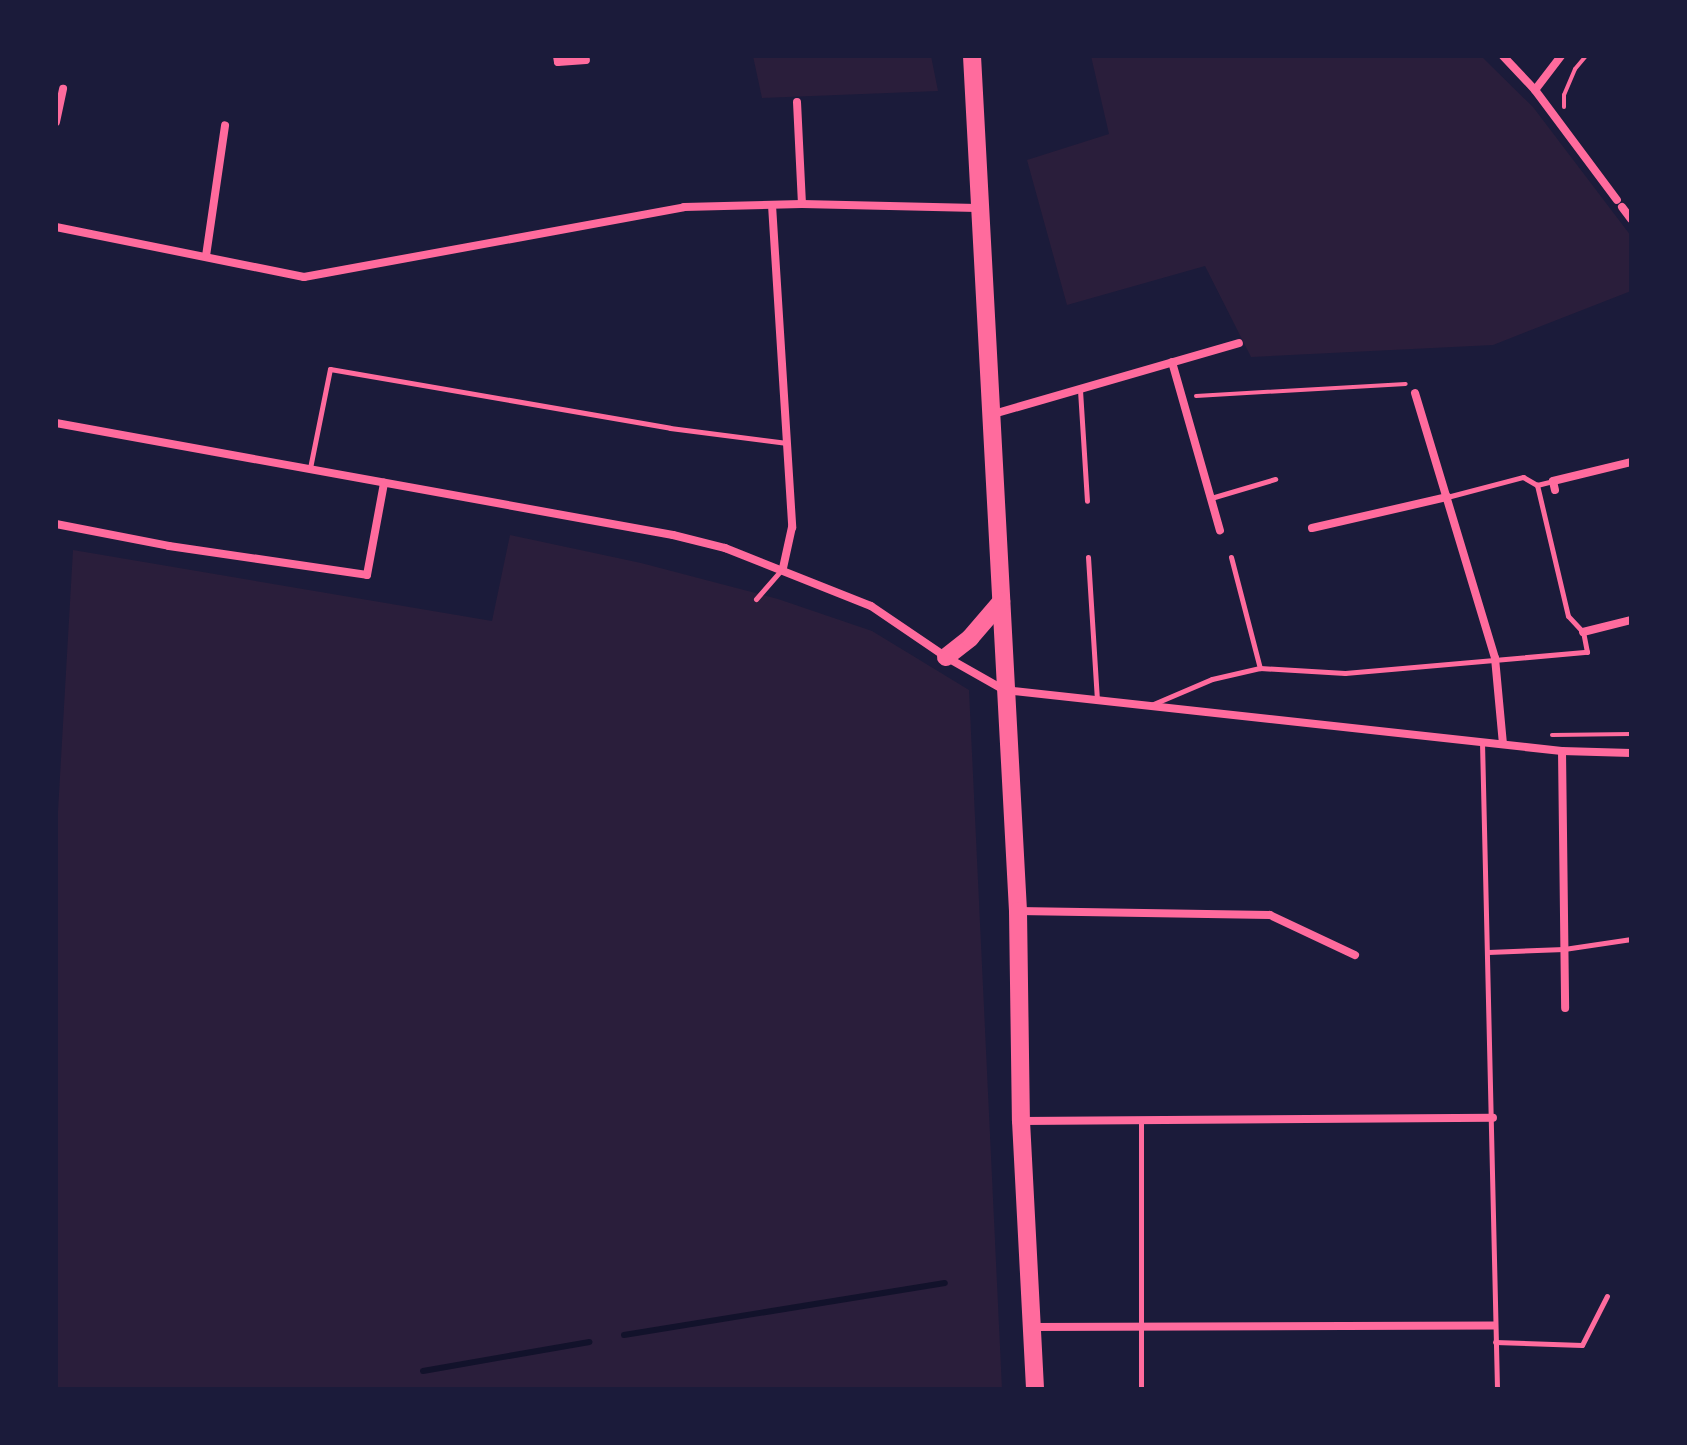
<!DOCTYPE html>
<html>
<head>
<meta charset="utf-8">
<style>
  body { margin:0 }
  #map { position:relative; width:1687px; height:1445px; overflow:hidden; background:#1b1b3a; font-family:Barlow,sans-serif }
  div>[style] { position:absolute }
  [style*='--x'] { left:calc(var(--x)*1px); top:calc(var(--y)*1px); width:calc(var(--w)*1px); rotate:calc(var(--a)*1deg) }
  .green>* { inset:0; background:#2a1e3b }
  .stream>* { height:6px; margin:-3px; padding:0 3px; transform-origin:3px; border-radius:3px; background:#12122b }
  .path>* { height:4px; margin:-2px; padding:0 2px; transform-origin:2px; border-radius:2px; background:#ff6b9d }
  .service>* { height:5px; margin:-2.5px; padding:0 2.5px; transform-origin:2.5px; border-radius:2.5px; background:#ff6b9d }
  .minor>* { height:8px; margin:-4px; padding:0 4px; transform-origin:4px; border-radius:4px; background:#ff6b9d }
  .trunk>* { height:18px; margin:-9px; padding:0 9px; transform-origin:9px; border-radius:9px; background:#ff6b9d }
  span { translate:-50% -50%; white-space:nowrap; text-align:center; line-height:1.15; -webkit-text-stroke:8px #1b1b3a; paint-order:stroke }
  .frame { position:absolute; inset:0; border:58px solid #1b1b3a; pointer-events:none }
</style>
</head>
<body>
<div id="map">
  <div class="green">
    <div style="clip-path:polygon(753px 56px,931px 56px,938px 91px,762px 98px)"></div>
    <div style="clip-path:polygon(1091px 56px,1481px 56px,1533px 107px,1631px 236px,1631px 291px,1493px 345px,1251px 357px,1205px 266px,1067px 305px,1027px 160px,1109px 134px)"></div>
    <div style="clip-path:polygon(510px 535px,641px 563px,778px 599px,872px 631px,969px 690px,1002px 1389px,56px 1389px,56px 846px,73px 550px,492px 621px)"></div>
  </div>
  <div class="stream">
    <div style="--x:624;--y:1335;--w:325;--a:-9.2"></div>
    <div style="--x:423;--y:1371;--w:169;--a:-9.9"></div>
  </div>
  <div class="path">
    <div style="--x:1564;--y:107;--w:12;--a:-90"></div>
    <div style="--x:1564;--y:95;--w:28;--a:-67"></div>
    <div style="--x:1575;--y:69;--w:17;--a:-50"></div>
    <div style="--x:1196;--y:396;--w:210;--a:-3.3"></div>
    <div style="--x:1552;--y:735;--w:79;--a:-0.7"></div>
  </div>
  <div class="service">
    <div style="--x:1080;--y:390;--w:111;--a:86.4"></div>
    <div style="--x:310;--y:468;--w:101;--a:-78.6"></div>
    <div style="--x:330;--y:369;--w:345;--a:9.8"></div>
    <div style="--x:670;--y:428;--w:118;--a:7.3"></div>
    <div style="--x:1447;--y:497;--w:79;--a:-14.7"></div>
    <div style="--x:1523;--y:477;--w:16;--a:30"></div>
    <div style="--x:1537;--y:485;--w:16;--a:-14"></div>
    <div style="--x:1211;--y:498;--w:67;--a:-16.5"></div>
    <div style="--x:1088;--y:557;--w:142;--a:86.4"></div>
    <div style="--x:1231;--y:557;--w:115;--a:75.4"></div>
    <div style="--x:756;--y:599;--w:40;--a:-49"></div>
    <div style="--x:1151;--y:705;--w:66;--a:-23.1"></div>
    <div style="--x:1212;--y:679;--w:49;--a:-12.9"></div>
    <div style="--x:1260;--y:668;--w:85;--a:3.4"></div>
    <div style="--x:1345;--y:673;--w:243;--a:-5"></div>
    <div style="--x:1587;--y:652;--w:20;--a:-101"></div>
    <div style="--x:1583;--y:632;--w:22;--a:-133"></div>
    <div style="--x:1568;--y:616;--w:135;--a:-103.3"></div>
    <div style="--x:1482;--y:742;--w:647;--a:88.67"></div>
    <div style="--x:1488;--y:952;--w:76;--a:-2.3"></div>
    <div style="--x:1564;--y:949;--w:68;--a:-8.5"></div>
    <div style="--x:1495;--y:1342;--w:87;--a:2"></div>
    <div style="--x:1582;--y:1345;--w:55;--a:-63"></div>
    <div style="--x:1141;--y:1389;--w:269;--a:-90"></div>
  </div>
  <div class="minor">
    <div style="--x:557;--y:56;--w:6;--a:81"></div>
    <div style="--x:558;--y:62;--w:28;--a:-4"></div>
    <div style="--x:1503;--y:56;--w:47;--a:46.7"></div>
    <div style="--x:1535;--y:90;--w:137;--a:53.3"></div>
    <div style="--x:1535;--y:90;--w:43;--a:-52.6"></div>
    <div style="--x:797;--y:102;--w:102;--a:87.2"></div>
    <div style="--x:56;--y:122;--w:34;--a:-78"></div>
    <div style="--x:772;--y:205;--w:323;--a:86.4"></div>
    <div style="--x:792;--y:527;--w:42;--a:102.4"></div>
    <div style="--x:1622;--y:207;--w:15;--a:53"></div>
    <div style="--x:56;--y:227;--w:253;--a:11.4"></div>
    <div style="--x:304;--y:277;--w:386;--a:-10.4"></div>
    <div style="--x:684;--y:207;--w:118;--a:-1.5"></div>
    <div style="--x:802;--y:204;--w:175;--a:1.3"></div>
    <div style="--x:206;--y:256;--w:132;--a:-81.7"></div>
    <div style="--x:1172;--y:362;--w:175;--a:74.1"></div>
    <div style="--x:1415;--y:393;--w:277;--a:73.2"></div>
    <div style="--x:1495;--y:658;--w:86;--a:84.7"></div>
    <div style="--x:990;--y:415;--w:259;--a:-16.1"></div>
    <div style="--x:56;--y:423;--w:627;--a:10.29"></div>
    <div style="--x:673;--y:535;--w:54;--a:14"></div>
    <div style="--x:725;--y:548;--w:157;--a:21.7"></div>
    <div style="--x:871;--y:606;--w:91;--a:34.2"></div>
    <div style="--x:946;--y:657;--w:67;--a:29.6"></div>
    <div style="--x:1004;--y:690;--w:561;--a:6.24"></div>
    <div style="--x:1562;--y:751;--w:69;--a:1.7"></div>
    <div style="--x:1555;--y:490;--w:9;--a:-103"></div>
    <div style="--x:1553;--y:481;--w:80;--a:-13.7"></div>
    <div style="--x:56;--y:524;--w:115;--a:11"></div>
    <div style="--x:169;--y:546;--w:200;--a:8.3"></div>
    <div style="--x:367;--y:575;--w:94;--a:-79.5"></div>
    <div style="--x:1312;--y:528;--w:139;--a:-12.9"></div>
    <div style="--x:1583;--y:632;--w:49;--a:-14"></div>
    <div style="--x:1562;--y:751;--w:257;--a:89.3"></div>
    <div style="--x:1018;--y:911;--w:252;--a:0.9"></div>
    <div style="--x:1270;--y:915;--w:94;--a:25.2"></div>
    <div style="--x:1021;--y:1121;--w:472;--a:-0.4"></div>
    <div style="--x:1032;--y:1327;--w:462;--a:-0.2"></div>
  </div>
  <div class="trunk">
    <div style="--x:972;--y:56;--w:856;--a:86.92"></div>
    <div style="--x:1018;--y:911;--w:210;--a:89.2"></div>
    <div style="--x:1021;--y:1121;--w:268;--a:87"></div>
    <div style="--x:946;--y:657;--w:31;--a:-38"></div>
    <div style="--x:970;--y:638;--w:48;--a:-49.3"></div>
  </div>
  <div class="frame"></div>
</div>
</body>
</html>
